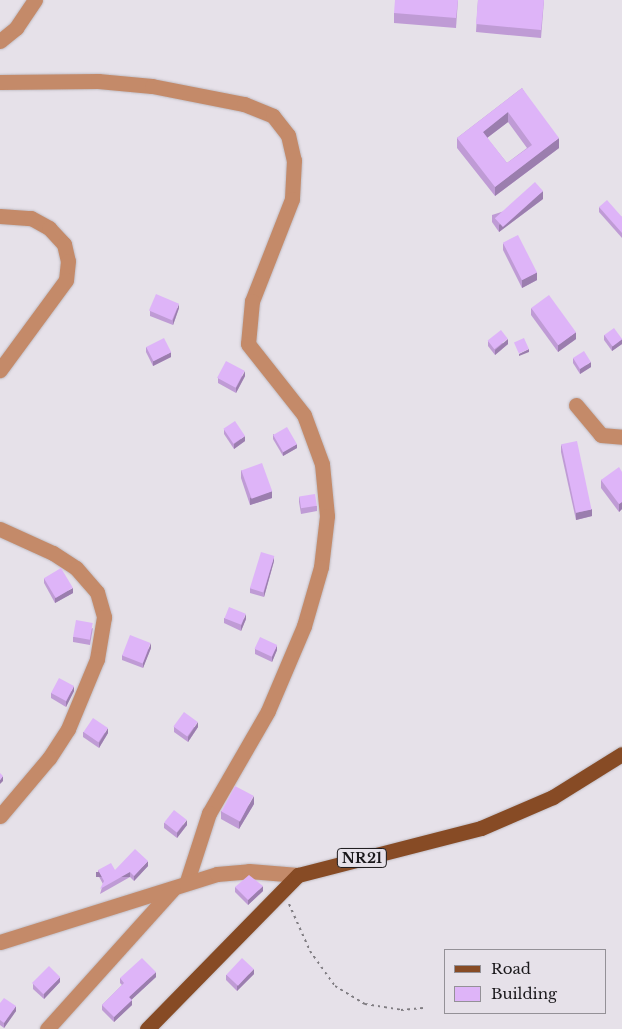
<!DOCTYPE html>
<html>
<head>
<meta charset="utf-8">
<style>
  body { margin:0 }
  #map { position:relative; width:622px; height:1029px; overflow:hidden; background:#e6e1e9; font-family:"Libre Baskerville",serif }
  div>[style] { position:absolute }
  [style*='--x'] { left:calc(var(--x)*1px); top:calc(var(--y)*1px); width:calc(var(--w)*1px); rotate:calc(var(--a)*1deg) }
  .path>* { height:2px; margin-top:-1px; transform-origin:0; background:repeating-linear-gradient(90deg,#807d82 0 2.5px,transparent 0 6.5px) }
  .roads { filter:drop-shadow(0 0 1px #c1bdc4) drop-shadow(0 0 1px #c1bdc4) }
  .minor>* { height:15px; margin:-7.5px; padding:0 7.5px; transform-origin:7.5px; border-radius:7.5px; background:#c48a69 }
  .major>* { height:15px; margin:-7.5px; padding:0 7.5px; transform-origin:7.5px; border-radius:7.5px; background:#874b25 }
  .wall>* { inset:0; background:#bf9bd5 }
  .shaded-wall>* { inset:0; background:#9b7eae; transform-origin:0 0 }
  .building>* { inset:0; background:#deb4f8; transform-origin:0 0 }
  span { translate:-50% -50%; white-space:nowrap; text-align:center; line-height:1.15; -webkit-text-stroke:4px #e6e1e9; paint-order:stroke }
  .shield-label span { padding:1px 4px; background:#e6e1e9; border:1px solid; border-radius:4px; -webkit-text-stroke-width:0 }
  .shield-label { font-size:14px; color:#1a181b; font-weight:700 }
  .legend { position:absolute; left:444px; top:949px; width:162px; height:65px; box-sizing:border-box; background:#e6e1e9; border:1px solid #949197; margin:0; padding:6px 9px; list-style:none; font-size:15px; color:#1a181b }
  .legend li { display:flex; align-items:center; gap:10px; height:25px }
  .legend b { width:25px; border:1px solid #949197 }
</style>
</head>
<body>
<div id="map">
  <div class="path">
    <div style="--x:289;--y:904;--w:51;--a:65.9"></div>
    <div style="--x:310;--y:951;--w:43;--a:54.5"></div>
    <div style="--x:335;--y:986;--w:35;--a:31"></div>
    <div style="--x:365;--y:1004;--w:36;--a:9"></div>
    <div style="--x:401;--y:1010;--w:22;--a:-5"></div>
  </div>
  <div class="roads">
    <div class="minor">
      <div style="--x:0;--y:41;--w:21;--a:-39"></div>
      <div style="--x:16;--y:28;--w:34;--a:-56"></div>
      <div style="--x:0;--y:82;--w:98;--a:-0.6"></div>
      <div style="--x:98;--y:81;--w:54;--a:5.3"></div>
      <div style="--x:152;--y:86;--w:94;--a:11.1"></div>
      <div style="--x:244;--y:104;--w:31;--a:22"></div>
      <div style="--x:273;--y:116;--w:24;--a:52"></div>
      <div style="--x:288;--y:135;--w:26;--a:77"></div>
      <div style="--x:294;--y:160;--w:39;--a:93"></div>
      <div style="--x:292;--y:199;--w:110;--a:111.4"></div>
      <div style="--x:252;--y:301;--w:43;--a:95.3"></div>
      <div style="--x:248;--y:344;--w:90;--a:51.7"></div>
      <div style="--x:304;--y:415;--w:52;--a:69.8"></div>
      <div style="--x:322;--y:464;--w:52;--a:84.5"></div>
      <div style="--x:327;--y:516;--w:51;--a:96.7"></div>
      <div style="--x:321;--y:567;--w:61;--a:106.1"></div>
      <div style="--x:304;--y:626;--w:92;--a:113"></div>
      <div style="--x:268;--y:711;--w:118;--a:120"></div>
      <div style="--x:209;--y:813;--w:71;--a:107.9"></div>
      <div style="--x:0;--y:216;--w:31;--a:4"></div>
      <div style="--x:31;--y:218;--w:21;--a:29"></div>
      <div style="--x:49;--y:228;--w:22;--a:47"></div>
      <div style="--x:64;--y:244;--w:17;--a:77"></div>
      <div style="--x:68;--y:261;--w:19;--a:96"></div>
      <div style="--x:66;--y:280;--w:112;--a:126.3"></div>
      <div style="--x:576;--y:405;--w:39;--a:50"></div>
      <div style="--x:601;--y:435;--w:21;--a:5"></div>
      <div style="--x:0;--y:529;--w:58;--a:24.4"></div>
      <div style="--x:53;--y:553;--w:27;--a:33"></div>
      <div style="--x:76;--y:568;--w:32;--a:49"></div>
      <div style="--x:97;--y:592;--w:26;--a:74"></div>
      <div style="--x:104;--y:617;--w:43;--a:99.5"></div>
      <div style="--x:97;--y:659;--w:76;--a:112.5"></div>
      <div style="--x:68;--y:729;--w:35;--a:123"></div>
      <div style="--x:49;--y:758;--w:76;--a:130.2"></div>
      <div style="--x:0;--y:942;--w:227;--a:-17.4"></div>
      <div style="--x:217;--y:874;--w:32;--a:-5"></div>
      <div style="--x:249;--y:871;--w:49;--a:4.7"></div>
      <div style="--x:47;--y:1029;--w:188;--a:-48"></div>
    </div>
    <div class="major">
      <div style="--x:147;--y:1029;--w:216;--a:-45.6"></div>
      <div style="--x:298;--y:875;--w:189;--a:-14.4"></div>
      <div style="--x:481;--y:828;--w:78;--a:-23.3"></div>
      <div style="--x:553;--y:797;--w:81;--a:-31.9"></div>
    </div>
  </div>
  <div class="wall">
    <div style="clip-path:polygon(458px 0,456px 28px,394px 23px,394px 13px)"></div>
    <div style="clip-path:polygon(478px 0,544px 0,541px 38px,476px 32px)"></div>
    <div style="clip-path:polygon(evenodd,522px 88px,559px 148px,495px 196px,457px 148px,457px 138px,522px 88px,508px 122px,527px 148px,507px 163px,487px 138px,508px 122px)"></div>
    <div style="clip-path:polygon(543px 199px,499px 232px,492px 222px,492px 215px)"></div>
    <div style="clip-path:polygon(599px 207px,622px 217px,622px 238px,599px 212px)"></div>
    <div style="clip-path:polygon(503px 243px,537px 280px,522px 288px,503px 250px)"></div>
    <div style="clip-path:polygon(179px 308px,173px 325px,150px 316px,150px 311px)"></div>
    <div style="clip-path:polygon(531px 308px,576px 339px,558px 352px,531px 315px)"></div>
    <div style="clip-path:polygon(604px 335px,622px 339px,622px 344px,612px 351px,604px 340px)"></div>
    <div style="clip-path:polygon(488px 341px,508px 344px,495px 355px,488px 346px)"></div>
    <div style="clip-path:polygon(146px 347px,171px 357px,153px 366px,146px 352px)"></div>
    <div style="clip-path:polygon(573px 358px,591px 367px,580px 374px,573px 363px)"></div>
    <div style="clip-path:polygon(245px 376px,236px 393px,218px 383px,218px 378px)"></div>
    <div style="clip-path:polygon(224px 429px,245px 441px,234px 449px,224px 434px)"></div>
    <div style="clip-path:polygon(273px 434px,297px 448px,283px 456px,273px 439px)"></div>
    <div style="clip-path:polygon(561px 444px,592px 516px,576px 520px,561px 452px)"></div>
    <div style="clip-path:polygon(241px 470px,272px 498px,250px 505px,241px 478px)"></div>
    <div style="clip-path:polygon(622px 472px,622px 509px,619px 512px,601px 488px,601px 480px)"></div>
    <div style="clip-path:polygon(299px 497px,317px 506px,317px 511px,301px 514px,299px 502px)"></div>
    <div style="clip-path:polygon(274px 561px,264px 597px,250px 593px,250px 588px)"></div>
    <div style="clip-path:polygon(44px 578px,73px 593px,55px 603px,44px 583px)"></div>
    <div style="clip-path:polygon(224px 618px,246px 619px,241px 631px,224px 623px)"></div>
    <div style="clip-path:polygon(93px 628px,90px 645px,73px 642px,73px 637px)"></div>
    <div style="clip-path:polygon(151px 648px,143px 668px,122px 660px,122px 655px)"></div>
    <div style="clip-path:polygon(255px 649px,277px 650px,272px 662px,255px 654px)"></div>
    <div style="clip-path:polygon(74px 691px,66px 707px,51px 698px,51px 693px)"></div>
    <div style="clip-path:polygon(174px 727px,198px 727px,188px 742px,174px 732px)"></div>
    <div style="clip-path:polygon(83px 732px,108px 733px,99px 748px,83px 737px)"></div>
    <div style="clip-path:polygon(254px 804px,239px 829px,221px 819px,221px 811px)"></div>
    <div style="clip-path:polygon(164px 823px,187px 825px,177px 838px,164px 828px)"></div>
    <div style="clip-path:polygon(148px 866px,134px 881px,130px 877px,100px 894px,103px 884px,98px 875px,98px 870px,115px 870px)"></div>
    <div style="clip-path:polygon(235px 887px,263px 891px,248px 905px,235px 892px)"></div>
    <div style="clip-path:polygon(254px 974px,237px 991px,226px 980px,226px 975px)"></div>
    <div style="clip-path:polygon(156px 977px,131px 1000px,132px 1005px,114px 1022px,102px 1010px,102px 1005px,122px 985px,120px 983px,120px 978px)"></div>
    <div style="clip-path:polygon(60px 982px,44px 999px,33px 989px,33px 984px)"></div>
    <div style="clip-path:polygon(0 1003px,16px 1011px,4px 1028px,0 1025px)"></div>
  </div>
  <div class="shaded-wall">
    <div style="clip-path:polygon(508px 112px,508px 122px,483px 141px,483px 132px)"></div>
    <div style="clip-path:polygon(559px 138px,559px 148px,495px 196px,495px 187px)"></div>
    <div style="clip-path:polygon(543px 191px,543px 199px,499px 232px,499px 225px)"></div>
    <div style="clip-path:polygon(537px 272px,537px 280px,522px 288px,522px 280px)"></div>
    <div style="clip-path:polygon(179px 304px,179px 308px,173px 325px,173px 320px)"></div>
    <div style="clip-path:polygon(576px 332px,576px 339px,558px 352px,558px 345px)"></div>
    <div style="clip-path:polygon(508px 339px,508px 344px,495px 355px,495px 350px)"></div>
    <div style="clip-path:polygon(622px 339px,622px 344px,612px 351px,612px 346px)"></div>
    <div style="clip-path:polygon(529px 349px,529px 352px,519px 356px,519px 354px)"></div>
    <div style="clip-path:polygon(171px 352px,171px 357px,153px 366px,153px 361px)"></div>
    <div style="clip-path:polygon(591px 362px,591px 367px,580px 374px,580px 369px)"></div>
    <div style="clip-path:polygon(245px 371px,245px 376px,236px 393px,236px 388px)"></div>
    <div style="clip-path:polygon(245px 436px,245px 441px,234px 449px,234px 444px)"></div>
    <div style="clip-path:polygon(297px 444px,297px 448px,283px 456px,283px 451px)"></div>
    <div style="clip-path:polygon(272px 491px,272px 498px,250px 505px,250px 498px)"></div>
    <div style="clip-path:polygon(622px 502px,622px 509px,619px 512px,619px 504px)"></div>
    <div style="clip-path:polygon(592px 509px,592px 516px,576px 520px,576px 513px)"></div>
    <div style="clip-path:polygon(274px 556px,274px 561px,264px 597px,264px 592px)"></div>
    <div style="clip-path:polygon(73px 588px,73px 593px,55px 603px,55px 598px)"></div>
    <div style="clip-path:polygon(246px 614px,246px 619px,241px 631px,241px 626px)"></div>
    <div style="clip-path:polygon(151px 643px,151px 648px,143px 668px,143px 663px)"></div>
    <div style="clip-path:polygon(277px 645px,277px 650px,272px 662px,272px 657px)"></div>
    <div style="clip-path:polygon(74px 686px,74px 691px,66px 707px,66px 702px)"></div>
    <div style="clip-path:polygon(198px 722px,198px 727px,188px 742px,188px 737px)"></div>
    <div style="clip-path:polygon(108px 728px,108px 733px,99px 748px,99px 743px)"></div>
    <div style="clip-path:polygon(3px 776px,3px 781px,0 784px,0 780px)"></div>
    <div style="clip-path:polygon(254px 796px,254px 804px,239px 829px,239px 822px)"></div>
    <div style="clip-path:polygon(187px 820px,187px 825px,177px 838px,177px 833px)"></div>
    <div style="clip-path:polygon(148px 861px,148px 866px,134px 881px,134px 876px)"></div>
    <div style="left:130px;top:872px;width:5px;height:34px;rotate:90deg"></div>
    <div style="clip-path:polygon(263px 886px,263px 891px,248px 905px,248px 900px)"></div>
    <div style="clip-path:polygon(254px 969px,254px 974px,237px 991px,237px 986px)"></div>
    <div style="clip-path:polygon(156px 972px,156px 977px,129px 1002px,129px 997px)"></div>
    <div style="clip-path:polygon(60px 977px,60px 982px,44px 999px,44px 994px)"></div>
    <div style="clip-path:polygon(132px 1000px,132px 1005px,114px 1022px,114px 1017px)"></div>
    <div style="clip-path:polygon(16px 1006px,16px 1011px,4px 1028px,4px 1023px)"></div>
  </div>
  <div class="building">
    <div style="clip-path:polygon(395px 0,458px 0,456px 18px,394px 13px)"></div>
    <div style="clip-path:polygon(478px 0,544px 0,541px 30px,476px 24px)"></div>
    <div style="clip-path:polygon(evenodd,522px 88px,559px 138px,495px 187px,457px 138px,522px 88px,508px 112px,532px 145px,507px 163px,483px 132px,508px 112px)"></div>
    <div style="left:535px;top:182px;width:12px;height:54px;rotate:48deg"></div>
    <div style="clip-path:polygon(607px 200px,622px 217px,622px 233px,599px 207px)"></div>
    <div style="left:518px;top:235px;width:42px;height:17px;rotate:63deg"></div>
    <div style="left:156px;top:294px;width:25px;height:18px;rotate:23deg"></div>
    <div style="left:549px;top:295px;width:46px;height:22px;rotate:54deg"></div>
    <div style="left:614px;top:328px;width:14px;height:12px;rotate:54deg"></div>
    <div style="left:501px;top:330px;width:11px;height:17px;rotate:52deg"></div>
    <div style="left:164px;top:338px;width:16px;height:20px;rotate:63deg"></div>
    <div style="left:524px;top:338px;width:12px;height:11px;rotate:66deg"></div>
    <div style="left:584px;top:351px;width:13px;height:13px;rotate:58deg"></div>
    <div style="left:226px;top:361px;width:21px;height:19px;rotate:28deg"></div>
    <div style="left:235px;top:421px;width:18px;height:14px;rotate:56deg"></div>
    <div style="left:287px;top:427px;width:20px;height:16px;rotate:60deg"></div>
    <div style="left:577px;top:441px;width:70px;height:16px;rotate:78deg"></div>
    <div style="left:262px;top:463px;width:30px;height:22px;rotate:70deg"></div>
    <div style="clip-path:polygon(619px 467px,622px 472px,622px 502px,619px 504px,601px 480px)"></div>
    <div style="left:315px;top:494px;width:12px;height:16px;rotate:81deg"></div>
    <div style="left:261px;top:552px;width:14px;height:38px;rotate:17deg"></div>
    <div style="left:61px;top:568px;width:23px;height:20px;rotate:59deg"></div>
    <div style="left:229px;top:607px;width:18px;height:12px;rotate:22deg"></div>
    <div style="left:76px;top:620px;width:17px;height:17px;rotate:10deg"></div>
    <div style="left:130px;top:635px;width:22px;height:22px;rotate:21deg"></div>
    <div style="left:260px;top:637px;width:19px;height:13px;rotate:25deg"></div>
    <div style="left:59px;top:678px;width:17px;height:17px;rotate:28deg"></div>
    <div style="left:184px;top:712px;width:17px;height:18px;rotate:36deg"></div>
    <div style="left:93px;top:718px;width:18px;height:17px;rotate:34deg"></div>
    <div style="clip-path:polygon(0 773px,3px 776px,0 780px)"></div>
    <div style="left:235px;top:786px;width:21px;height:29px;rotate:28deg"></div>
    <div style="left:174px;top:810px;width:16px;height:16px;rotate:38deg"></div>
    <div style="clip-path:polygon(135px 849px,148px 861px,134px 876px,130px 872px,100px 889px,104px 881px,98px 870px,111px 863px,115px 870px)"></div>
    <div style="clip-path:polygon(249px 875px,263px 886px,248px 900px,235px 887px)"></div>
    <div style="clip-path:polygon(142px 958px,156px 972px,129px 997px,132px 1000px,114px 1017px,102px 1005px,124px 983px,120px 978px)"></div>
    <div style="left:242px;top:958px;width:16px;height:23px;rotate:43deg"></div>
    <div style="left:49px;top:966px;width:16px;height:24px;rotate:45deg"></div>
    <div style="clip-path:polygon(4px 998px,16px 1006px,4px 1023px,0 1020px,0 1003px)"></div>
  </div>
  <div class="shield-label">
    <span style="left:362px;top:858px">NR21</span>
  </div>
  <ul class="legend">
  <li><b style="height:6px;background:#874b25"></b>Road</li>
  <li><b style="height:14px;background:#deb4f8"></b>Building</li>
  </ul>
</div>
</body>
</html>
